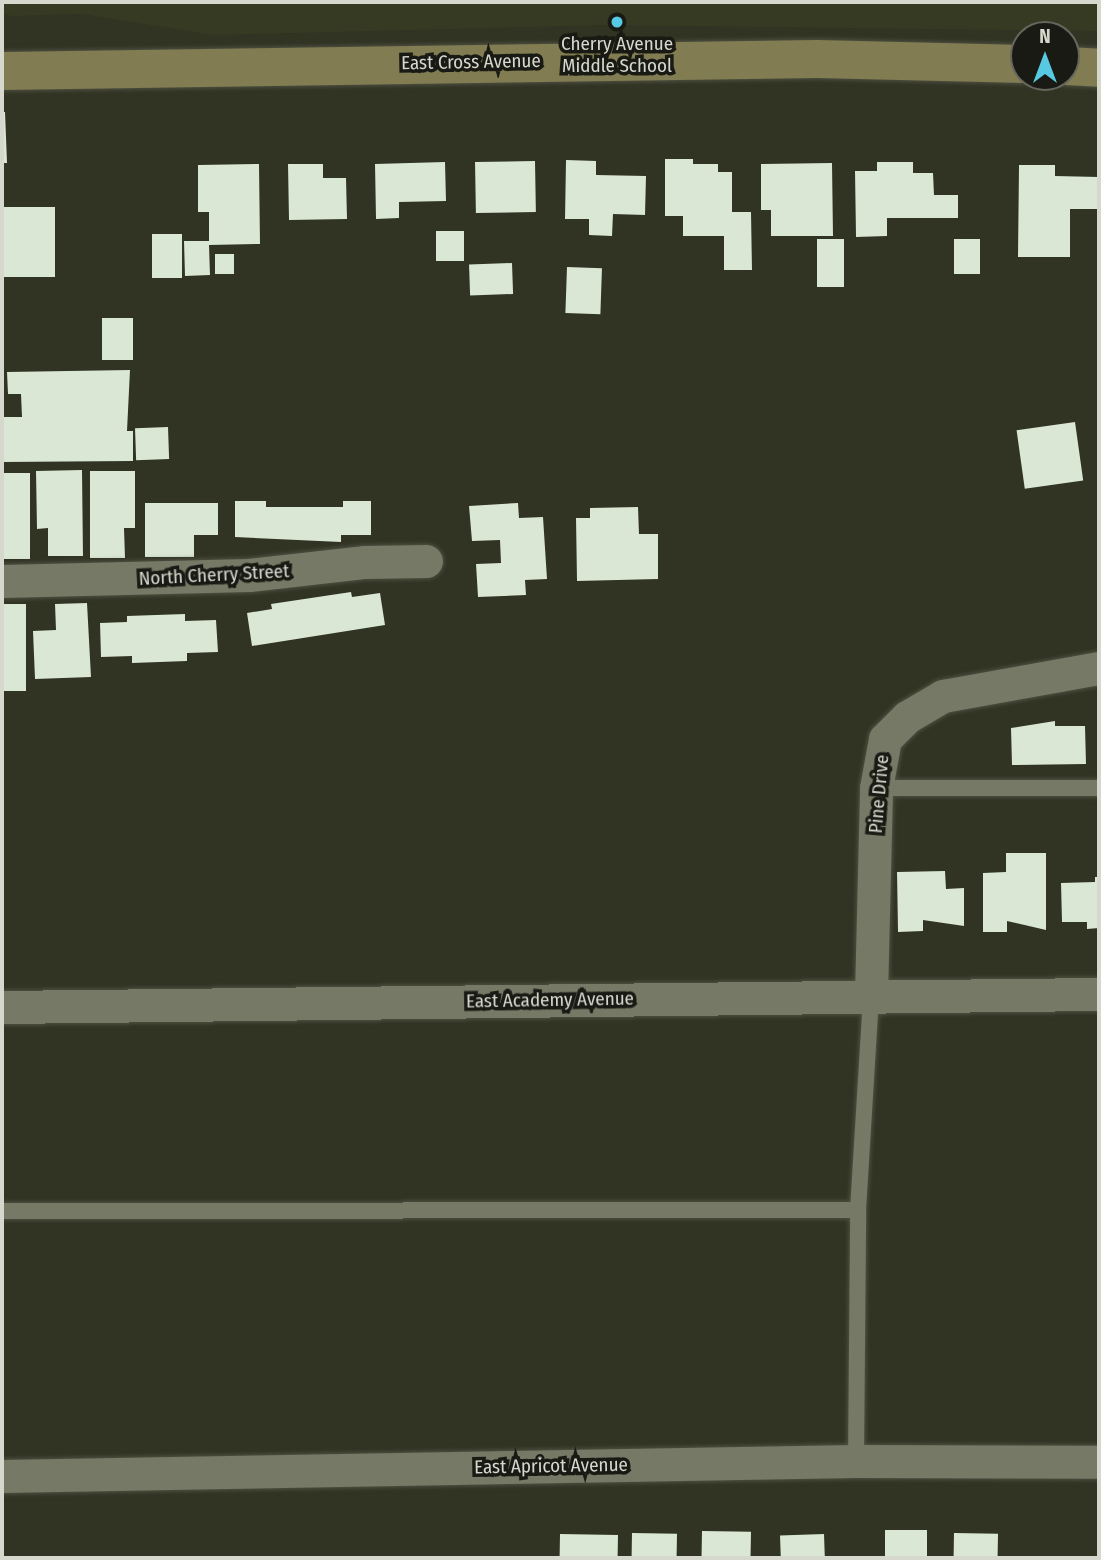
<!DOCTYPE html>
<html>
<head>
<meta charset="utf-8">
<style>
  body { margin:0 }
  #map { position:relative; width:1101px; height:1560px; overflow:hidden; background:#313323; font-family:"Fira Sans Condensed",sans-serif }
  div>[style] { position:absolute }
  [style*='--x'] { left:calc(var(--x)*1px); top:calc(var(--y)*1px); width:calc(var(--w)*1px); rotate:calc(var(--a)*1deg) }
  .built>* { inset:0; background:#373a23 }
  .building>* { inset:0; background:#dae7d4; transform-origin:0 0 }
  .roads { filter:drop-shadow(0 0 2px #4e5041) drop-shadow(0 0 2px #4e5041) }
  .lane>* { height:16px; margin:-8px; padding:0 8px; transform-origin:8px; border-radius:8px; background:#767966 }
  .street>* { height:33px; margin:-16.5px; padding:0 16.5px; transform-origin:16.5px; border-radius:16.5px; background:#767966 }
  .secondary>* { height:38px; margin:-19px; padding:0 19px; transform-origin:19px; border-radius:19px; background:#817c52 }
  .dots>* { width:19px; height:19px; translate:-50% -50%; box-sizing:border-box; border:4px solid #191a13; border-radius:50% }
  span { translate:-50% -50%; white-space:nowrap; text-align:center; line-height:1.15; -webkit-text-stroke:7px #191a13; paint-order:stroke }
  .poi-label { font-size:19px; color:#d6d7cd }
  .street-label { font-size:19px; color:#d6d7cd }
  .frame { position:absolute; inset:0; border:4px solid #d6d7cd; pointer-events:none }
  .north { position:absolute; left:1010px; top:21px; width:70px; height:70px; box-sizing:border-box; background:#191a13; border:2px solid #65665d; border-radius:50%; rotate:0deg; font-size:19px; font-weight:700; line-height:28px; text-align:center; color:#d6d7cd }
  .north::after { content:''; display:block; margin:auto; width:24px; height:32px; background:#58c9e3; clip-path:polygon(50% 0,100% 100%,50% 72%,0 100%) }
</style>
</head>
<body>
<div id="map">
  <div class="built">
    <div style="clip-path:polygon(2px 2px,1099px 2px,1099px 31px,606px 25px,213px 35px,82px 14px,12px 16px,2px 13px)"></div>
  </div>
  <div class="building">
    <div style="clip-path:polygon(2px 112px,5px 112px,7px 163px,2px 163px)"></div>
    <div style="clip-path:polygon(665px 159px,693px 159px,693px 164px,718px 164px,718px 172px,732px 172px,732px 212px,751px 212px,752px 270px,724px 270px,724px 236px,683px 236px,683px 216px,665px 216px)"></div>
    <div style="clip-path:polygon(566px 160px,596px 161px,596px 175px,646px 176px,645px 215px,613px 214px,612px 236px,589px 235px,589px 219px,565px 219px)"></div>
    <div style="left:535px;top:161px;width:51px;height:60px;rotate:89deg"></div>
    <div style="clip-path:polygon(445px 162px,446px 201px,399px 202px,399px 218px,376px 219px,375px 164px)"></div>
    <div style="clip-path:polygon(877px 162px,913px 162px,913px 173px,933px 173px,934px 195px,958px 195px,958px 218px,887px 218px,887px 236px,856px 237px,855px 171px,877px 171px)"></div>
    <div style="clip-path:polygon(832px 163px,833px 236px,771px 236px,771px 210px,761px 210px,761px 164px)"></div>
    <div style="clip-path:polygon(259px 164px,260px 244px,209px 245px,210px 275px,185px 276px,184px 241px,209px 241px,209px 212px,198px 212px,198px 165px)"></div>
    <div style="clip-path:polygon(288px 164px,323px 164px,323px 178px,346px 178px,347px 219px,289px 220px)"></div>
    <div style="clip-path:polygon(1019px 165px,1055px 165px,1055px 176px,1099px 177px,1099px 209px,1070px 209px,1070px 257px,1018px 257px)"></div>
    <div style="left:2px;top:207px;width:53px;height:70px"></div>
    <div style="left:464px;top:231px;width:30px;height:28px;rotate:90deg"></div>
    <div style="left:182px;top:234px;width:44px;height:30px;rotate:90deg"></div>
    <div style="left:817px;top:239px;width:27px;height:48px"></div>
    <div style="left:954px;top:239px;width:26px;height:35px"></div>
    <div style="left:215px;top:254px;width:19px;height:20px"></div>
    <div style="left:512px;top:263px;width:31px;height:43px;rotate:88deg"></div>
    <div style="left:567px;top:267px;width:35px;height:46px;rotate:2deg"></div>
    <div style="left:102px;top:318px;width:31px;height:42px"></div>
    <div style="clip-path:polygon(130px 370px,127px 431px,133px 431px,133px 461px,2px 462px,2px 417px,22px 417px,21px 394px,8px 394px,7px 372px)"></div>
    <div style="left:1075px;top:422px;width:59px;height:59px;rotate:82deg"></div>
    <div style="left:168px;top:427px;width:32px;height:33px;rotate:88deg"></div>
    <div style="clip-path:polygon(82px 470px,83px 556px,48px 556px,48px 528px,37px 529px,36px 471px)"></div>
    <div style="clip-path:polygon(90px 471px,135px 471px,135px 528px,124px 528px,125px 558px,90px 558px)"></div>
    <div style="left:2px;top:473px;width:28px;height:86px"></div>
    <div style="clip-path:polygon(235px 501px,266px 501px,266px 507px,343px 507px,343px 501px,371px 501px,371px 535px,341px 535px,341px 542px,235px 537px)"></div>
    <div style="clip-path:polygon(145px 503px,218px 503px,218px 535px,194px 535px,194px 557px,145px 557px)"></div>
    <div style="clip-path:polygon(518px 503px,519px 518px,543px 517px,547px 579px,525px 580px,526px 595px,478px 597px,476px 564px,501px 563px,500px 540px,472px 541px,469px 506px)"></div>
    <div style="clip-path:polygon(638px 507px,639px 534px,658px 534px,658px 579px,577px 581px,576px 518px,590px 518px,590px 508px)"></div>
    <div style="clip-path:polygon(351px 592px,352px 597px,380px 593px,385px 625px,252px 646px,247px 613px,272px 609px,271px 604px)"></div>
    <div style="clip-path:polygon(87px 603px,91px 677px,35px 679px,33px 631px,56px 630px,55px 604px)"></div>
    <div style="left:2px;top:604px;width:24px;height:87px"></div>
    <div style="clip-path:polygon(185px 614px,185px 621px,216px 620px,218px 652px,187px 653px,187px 661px,132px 663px,132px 656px,101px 657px,100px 623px,127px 622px,127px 616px)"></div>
    <div style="clip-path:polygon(1055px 721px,1055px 726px,1085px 726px,1086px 764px,1012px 765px,1011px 728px)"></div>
    <div style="clip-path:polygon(1006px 853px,1046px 853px,1046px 930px,1007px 921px,1007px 932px,983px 932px,983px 873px,1006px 872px)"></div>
    <div style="clip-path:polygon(945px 871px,946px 889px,964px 888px,964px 926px,923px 920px,923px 931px,898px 932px,897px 872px)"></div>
    <div style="clip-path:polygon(1095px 877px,1099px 877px,1099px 928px,1087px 929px,1087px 922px,1062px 922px,1061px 883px,1095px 882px)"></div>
    <div style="left:885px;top:1530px;width:42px;height:28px"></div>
    <div style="left:702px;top:1531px;width:49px;height:27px;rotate:1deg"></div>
    <div style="left:632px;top:1533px;width:45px;height:25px;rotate:1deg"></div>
    <div style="left:954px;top:1533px;width:44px;height:25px;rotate:1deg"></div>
    <div style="left:560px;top:1534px;width:58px;height:24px;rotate:1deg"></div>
    <div style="left:824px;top:1534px;width:24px;height:44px;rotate:88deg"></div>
  </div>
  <div class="roads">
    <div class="lane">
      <div style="--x:876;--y:788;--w:223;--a:0"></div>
      <div style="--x:2;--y:1211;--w:856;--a:-0.07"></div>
      <div style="--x:856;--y:1461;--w:251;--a:-89.5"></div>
      <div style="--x:858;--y:1210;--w:214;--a:-86.5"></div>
    </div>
    <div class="street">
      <div style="--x:2;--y:581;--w:247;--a:-1.4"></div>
      <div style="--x:249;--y:575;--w:117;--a:-6.4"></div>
      <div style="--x:365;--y:562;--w:61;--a:-0.9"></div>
      <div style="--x:871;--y:996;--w:208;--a:-88.6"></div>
      <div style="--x:876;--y:788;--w:50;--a:-79.6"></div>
      <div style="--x:885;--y:739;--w:31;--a:-45"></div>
      <div style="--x:907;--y:717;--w:42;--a:-30.3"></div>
      <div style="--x:943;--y:696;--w:158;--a:-10.2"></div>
      <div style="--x:2;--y:1007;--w:1097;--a:-0.68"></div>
      <div style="--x:2;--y:1476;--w:854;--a:-1.01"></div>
      <div style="--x:856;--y:1461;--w:243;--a:0.2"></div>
    </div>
    <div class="secondary">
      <div style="--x:1066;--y:66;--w:33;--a:3"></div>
      <div style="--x:2;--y:71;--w:815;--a:-0.84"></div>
      <div style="--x:817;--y:59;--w:207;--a:1.4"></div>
    </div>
  </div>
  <div class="dots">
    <div style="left:617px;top:22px;background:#58c9e3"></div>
  </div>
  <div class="poi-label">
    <span style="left:617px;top:55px">Cherry Avenue<br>Middle School</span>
  </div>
  <div class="street-label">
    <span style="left:471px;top:62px;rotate:-1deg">East Cross Avenue</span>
    <span style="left:214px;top:575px;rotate:-3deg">North Cherry Street</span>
    <span style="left:879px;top:794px;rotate:-85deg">Pine Drive</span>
    <span style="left:550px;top:1000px;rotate:-1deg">East Academy Avenue</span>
    <span style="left:551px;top:1466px;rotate:-1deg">East Apricot Avenue</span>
  </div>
  <div class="frame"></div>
  <div class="north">N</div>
</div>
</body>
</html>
